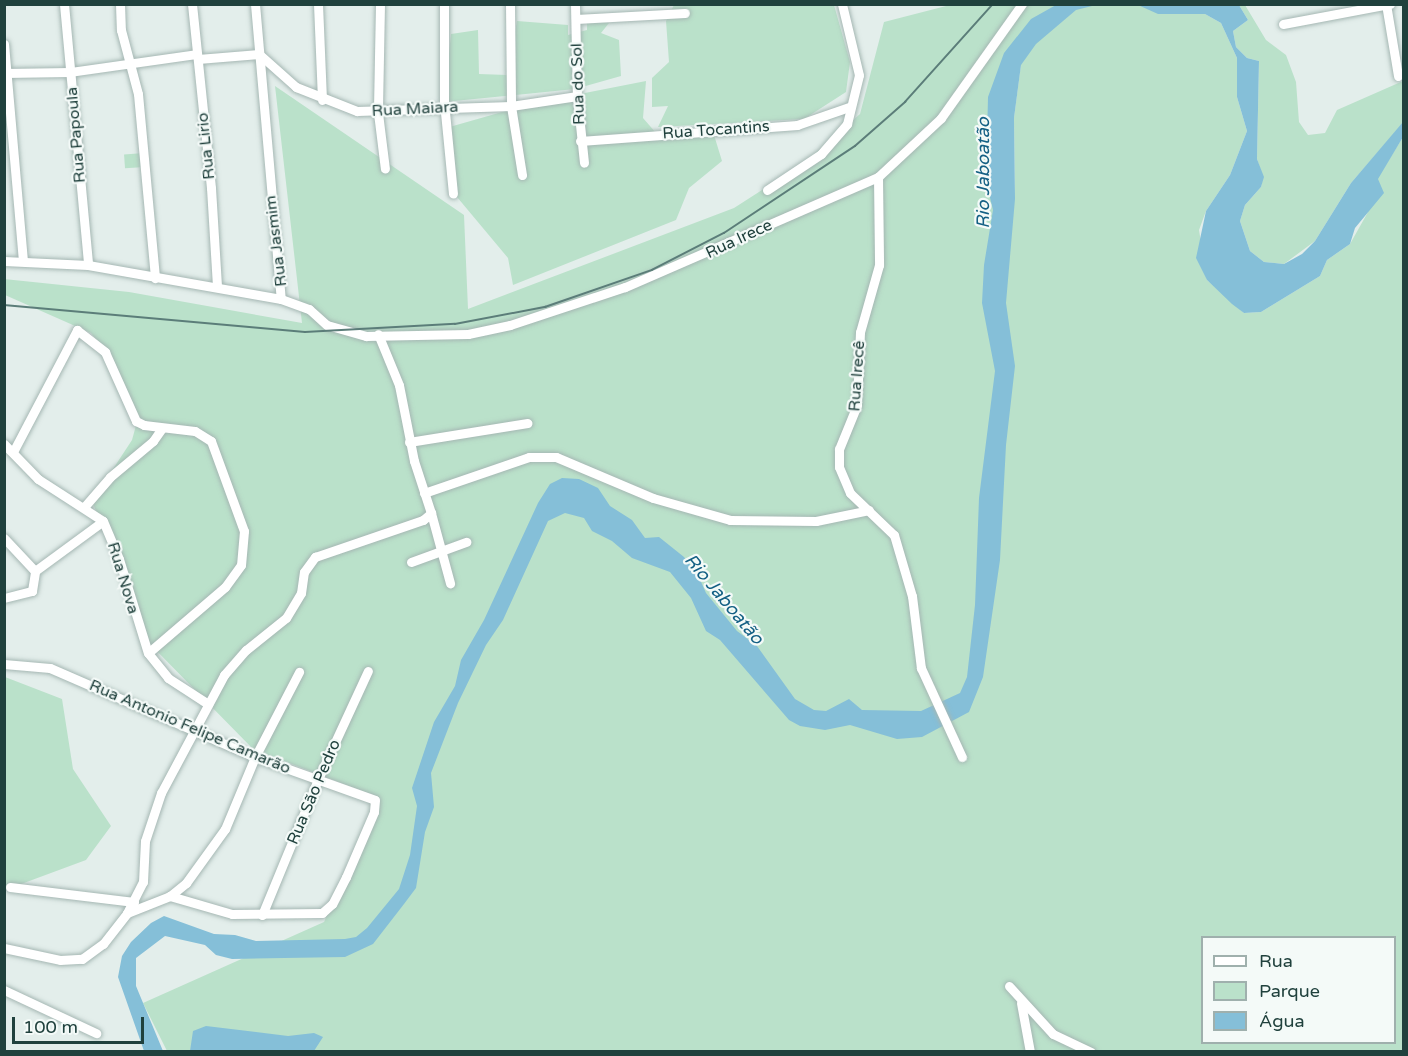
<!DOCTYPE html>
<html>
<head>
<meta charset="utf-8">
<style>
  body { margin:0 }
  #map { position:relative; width:1408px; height:1056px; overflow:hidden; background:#e3eeeb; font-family:"Varela Round",sans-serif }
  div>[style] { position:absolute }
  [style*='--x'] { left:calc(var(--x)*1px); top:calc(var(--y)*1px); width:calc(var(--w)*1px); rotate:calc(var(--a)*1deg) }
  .green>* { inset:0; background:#bae1ca; transform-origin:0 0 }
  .water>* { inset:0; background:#85bfd8 }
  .roads { filter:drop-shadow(0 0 2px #a5b7b3) drop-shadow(0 0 2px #a5b7b3) }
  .street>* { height:9px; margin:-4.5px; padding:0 4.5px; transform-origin:4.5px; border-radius:4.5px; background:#fff }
  .tram>* { height:1.5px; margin:-0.75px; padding:0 0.75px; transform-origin:0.75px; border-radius:0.75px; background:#5b7d79 }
  span { translate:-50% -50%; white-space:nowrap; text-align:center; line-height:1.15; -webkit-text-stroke:4.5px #f4faf8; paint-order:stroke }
  .street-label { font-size:16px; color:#20413d }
  .water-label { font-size:18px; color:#146084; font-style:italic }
  .frame { position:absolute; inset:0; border:6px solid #20413d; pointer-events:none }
  .legend { position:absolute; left:1201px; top:936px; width:195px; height:108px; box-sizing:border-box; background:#f4faf8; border:2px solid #9fb0ad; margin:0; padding:8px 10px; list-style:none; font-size:18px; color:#20413d }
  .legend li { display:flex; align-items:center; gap:12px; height:30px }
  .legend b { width:30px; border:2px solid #9fb0ad }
  .scale { position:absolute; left:12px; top:1017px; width:132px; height:27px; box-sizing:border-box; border:3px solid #20413d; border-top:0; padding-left:8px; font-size:18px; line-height:21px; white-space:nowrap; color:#20413d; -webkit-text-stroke:4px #f4faf8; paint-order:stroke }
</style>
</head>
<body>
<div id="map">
  <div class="green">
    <div style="clip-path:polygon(674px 5px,834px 5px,850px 62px,846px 92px,804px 119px,658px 127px,668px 106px,652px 107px,652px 78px,669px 62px,666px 21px)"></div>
    <div style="clip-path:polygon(evenodd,950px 5px,1228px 5px,1191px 13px,1205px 14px,1221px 23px,1237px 58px,1237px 97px,1247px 131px,1230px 175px,1206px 211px,1199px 230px,1207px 280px,1244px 313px,1261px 312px,1320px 276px,1327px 260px,1350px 244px,1368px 212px,1377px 179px,1403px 137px,1403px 1051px,167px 1051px,143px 1003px,324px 922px,380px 798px,253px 749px,148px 642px,92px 501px,132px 440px,138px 418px,110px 356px,91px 333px,5px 295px,4px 279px,129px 292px,302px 323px,275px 86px,464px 215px,468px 309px,734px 208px,804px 163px,860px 114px,884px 22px,950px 5px,1031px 50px,1021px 64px,1014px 118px,1015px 198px,1003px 57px,1031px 50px,950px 5px,1202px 938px,1394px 938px,1394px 1042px,1202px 1042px,1202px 938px)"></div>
    <div style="clip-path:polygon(1234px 5px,1245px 5px,1266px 40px,1286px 55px,1296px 82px,1299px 122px,1308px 135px,1325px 133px,1337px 110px,1403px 81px,1403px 123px,1351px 183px,1315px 241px,1284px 264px,1264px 262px,1250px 251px,1240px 221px,1245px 205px,1261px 187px,1263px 177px,1257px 159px,1259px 61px,1247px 58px,1236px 47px,1233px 31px,1248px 20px,1239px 5px)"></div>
    <div style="clip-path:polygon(587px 19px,609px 23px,601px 33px,619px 40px,621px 76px,575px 89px,444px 102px,451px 34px,478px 30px,479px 74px,507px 75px,517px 21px,568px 25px,568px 35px,587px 30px)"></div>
    <div style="clip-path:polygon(646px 81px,643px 118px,663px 141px,714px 135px,722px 161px,689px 188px,676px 220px,513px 285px,508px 258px,457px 197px,446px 128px,534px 103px)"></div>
    <div style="left:144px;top:153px;width:14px;height:20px;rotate:86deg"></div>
    <div style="clip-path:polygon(5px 677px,62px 699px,73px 769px,111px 826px,86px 860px,5px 890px)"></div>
  </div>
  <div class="water">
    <div style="clip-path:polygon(1056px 5px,1096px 5px,1076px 10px,1036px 44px,1021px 65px,1014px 118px,1015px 199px,1006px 303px,1015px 366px,1006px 445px,1000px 560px,983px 677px,969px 712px,922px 737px,897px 739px,850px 725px,825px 730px,800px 726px,789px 720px,720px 640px,706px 631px,691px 598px,670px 572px,632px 558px,612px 541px,592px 531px,584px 518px,565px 513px,548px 521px,503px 620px,486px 645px,458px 703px,431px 773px,434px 807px,425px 832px,416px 888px,404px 904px,373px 944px,345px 957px,232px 959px,216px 955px,205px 945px,165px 936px,136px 958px,136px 986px,163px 1051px,144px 1051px,118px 977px,122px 956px,131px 942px,151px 923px,164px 916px,214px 934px,235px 935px,256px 941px,345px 939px,356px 937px,367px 928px,399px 889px,410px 855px,417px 806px,412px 788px,434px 722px,455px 686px,461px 660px,484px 620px,538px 503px,550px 484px,562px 478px,579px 479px,598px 488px,610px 506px,632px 520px,645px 538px,659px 537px,684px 557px,698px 575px,706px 593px,737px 631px,757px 646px,795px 699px,814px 710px,826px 711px,849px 699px,862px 710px,921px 711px,960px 693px,967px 677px,975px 605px,979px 498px,995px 371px,982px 303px,984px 265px,993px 210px,986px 181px,988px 97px,1004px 53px,1031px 19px)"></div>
    <div style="clip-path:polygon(1138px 5px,1239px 5px,1248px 20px,1233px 31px,1236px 47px,1247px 58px,1259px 61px,1257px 159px,1264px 177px,1261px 187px,1245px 205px,1240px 221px,1250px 251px,1264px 262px,1284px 264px,1302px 254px,1315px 241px,1351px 183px,1403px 122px,1403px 137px,1378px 179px,1384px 193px,1355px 228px,1350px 244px,1327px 260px,1320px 276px,1261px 312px,1244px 313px,1232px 304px,1207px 280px,1196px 258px,1206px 211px,1230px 175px,1247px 131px,1237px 97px,1237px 58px,1221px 23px,1205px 14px,1158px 14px)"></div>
    <div style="clip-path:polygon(206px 1026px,288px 1036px,314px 1033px,323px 1037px,314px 1051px,190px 1051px,193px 1031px)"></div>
  </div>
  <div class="roads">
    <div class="street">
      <div style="--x:64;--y:4;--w:262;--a:84.7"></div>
      <div style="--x:120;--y:4;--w:26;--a:88"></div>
      <div style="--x:121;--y:30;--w:66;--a:75.1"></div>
      <div style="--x:138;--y:94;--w:185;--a:84.7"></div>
      <div style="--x:192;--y:4;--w:185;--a:84.1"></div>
      <div style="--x:211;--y:188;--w:99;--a:86.5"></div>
      <div style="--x:255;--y:4;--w:296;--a:85"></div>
      <div style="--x:318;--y:4;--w:96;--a:87.6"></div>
      <div style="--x:380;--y:4;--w:109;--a:91.1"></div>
      <div style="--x:378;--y:113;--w:56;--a:82.9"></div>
      <div style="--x:444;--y:4;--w:98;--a:90"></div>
      <div style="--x:444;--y:102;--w:92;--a:84.4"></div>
      <div style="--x:510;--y:4;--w:102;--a:89.4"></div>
      <div style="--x:511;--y:106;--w:70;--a:80.9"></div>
      <div style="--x:575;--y:4;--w:92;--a:88.8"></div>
      <div style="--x:577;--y:96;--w:67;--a:84"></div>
      <div style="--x:1386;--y:4;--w:73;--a:80.5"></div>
      <div style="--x:576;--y:19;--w:109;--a:-3.2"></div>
      <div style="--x:1283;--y:24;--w:109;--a:-10.6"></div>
      <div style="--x:4;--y:44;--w:217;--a:85"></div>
      <div style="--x:198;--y:59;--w:61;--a:-4.7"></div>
      <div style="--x:259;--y:54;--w:50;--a:41.7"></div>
      <div style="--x:296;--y:87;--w:66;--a:21.5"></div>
      <div style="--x:357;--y:111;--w:154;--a:-1.9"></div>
      <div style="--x:511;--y:106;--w:67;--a:-8.6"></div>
      <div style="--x:4;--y:73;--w:66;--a:-0.9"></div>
      <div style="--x:70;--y:72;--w:128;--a:-8.1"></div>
      <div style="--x:580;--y:141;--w:218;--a:-4.2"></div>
      <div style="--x:797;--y:125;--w:55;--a:-19.1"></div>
      <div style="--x:878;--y:177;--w:88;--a:89.3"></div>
      <div style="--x:879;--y:265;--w:70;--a:105.8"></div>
      <div style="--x:860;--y:332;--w:73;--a:92.4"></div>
      <div style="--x:857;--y:405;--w:48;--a:112.2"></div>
      <div style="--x:839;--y:449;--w:18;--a:90"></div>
      <div style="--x:839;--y:467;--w:28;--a:67"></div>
      <div style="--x:850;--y:493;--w:61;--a:43.7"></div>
      <div style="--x:894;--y:535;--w:64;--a:73.6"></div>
      <div style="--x:912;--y:596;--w:73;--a:82.9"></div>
      <div style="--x:921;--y:668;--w:98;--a:65.3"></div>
      <div style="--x:767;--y:190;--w:65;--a:-33.7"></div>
      <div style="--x:821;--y:154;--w:40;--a:-49"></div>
      <div style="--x:847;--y:124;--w:50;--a:-76.2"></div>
      <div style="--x:859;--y:75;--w:73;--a:-103.5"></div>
      <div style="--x:4;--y:261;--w:84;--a:2.7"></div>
      <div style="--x:88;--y:265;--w:196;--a:10"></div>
      <div style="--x:281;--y:299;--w:30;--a:20"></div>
      <div style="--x:309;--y:309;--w:24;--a:42"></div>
      <div style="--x:327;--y:325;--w:41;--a:15.8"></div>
      <div style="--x:366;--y:336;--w:102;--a:-1.1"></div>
      <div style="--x:468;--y:334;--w:43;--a:-12.1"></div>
      <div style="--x:510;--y:325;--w:121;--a:-18.3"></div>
      <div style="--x:625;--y:287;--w:276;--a:-23.5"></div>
      <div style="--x:878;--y:177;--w:86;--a:-43.1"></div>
      <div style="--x:941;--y:118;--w:140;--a:-54.6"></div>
      <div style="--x:409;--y:442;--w:120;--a:-9.1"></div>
      <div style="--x:4;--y:444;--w:49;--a:45.8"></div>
      <div style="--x:38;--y:479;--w:77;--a:32.9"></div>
      <div style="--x:103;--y:521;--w:41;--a:67.2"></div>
      <div style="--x:119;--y:559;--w:98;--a:72.9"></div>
      <div style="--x:148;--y:653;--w:32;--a:51"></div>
      <div style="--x:168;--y:678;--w:48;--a:33"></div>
      <div style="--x:13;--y:452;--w:138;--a:-62.3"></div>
      <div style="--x:77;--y:330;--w:36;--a:38"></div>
      <div style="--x:105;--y:352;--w:76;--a:65.8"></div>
      <div style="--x:136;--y:421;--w:9;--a:27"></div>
      <div style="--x:144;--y:425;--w:51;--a:6.7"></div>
      <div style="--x:195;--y:431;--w:19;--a:32"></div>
      <div style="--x:211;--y:441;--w:96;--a:69.9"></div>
      <div style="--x:244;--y:531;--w:34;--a:95"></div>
      <div style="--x:241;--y:565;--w:27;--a:126"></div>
      <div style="--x:225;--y:587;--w:101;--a:139.4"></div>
      <div style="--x:424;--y:493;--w:111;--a:-18.9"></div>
      <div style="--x:529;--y:457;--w:27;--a:0"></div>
      <div style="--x:556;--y:457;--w:105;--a:22.9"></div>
      <div style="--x:653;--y:498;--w:80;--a:15.9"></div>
      <div style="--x:730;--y:520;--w:86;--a:0.7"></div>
      <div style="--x:816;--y:521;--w:54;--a:-11.7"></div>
      <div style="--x:85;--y:506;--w:38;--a:-49"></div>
      <div style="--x:110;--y:477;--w:56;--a:-39.9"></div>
      <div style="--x:153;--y:441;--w:16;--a:-55"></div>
      <div style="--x:431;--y:513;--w:73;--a:74.8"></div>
      <div style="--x:4;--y:538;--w:45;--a:46.8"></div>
      <div style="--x:411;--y:562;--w:59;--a:-20"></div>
      <div style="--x:4;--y:598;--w:29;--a:-14"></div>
      <div style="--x:32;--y:591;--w:20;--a:-81"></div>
      <div style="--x:35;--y:571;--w:84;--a:-36.3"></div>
      <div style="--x:4;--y:664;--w:46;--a:5"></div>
      <div style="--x:50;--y:668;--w:223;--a:23.5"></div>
      <div style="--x:255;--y:757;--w:127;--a:19.7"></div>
      <div style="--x:375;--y:800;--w:12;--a:95"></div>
      <div style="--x:374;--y:812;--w:71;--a:113.3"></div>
      <div style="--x:346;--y:877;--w:30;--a:117"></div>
      <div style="--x:332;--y:904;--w:13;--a:138"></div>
      <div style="--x:322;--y:913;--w:90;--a:179.4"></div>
      <div style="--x:232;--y:914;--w:65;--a:-163.8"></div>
      <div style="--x:10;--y:887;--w:125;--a:6.9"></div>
      <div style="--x:127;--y:913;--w:35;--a:-63"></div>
      <div style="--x:143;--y:882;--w:41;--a:-87.2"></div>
      <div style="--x:145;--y:841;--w:51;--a:-71.6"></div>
      <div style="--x:161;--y:793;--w:134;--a:-61.9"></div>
      <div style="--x:224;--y:675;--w:33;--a:-49"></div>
      <div style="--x:246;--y:650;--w:51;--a:-38.7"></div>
      <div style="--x:286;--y:618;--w:29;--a:-59"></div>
      <div style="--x:301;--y:593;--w:21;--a:-82"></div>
      <div style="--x:304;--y:572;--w:19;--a:-54"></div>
      <div style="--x:315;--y:557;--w:114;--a:-18.9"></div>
      <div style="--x:423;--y:520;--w:11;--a:-41"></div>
      <div style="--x:431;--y:513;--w:55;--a:-108.1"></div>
      <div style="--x:414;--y:461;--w:77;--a:-101.2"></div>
      <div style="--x:399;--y:385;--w:55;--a:-112.4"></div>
      <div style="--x:262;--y:915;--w:147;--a:-67.6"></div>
      <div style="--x:318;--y:779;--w:119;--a:-65.2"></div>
      <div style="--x:4;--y:948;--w:57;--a:12.1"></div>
      <div style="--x:60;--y:960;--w:22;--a:-3"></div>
      <div style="--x:82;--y:959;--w:26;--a:-36"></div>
      <div style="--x:103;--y:944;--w:39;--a:-52"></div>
      <div style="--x:127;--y:913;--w:46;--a:-21.6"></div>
      <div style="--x:170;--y:896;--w:21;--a:-39"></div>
      <div style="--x:186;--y:883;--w:67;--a:-54.2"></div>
      <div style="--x:225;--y:829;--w:78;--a:-67.4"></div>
      <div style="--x:255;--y:757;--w:96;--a:-62.6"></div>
      <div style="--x:1009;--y:986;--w:65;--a:47.5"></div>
      <div style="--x:1053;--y:1034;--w:42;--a:25.3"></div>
      <div style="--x:4;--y:990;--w:102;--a:25.1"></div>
      <div style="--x:1021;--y:1003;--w:50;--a:79.6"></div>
    </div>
  </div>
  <div class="tram">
    <div style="--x:4;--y:305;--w:302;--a:5.1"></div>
    <div style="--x:305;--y:332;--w:150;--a:-3.1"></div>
    <div style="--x:455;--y:324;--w:92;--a:-10.7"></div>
    <div style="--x:545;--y:307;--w:113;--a:-19.1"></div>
    <div style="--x:652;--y:270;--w:81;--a:-27.2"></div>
    <div style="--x:724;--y:233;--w:157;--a:-33.6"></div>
    <div style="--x:855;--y:146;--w:67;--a:-41.3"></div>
    <div style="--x:905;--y:102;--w:132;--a:-48.1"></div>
  </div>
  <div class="street-label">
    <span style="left:578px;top:84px;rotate:-92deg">Rua do Sol</span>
    <span style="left:415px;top:109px;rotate:-3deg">Rua Maiara</span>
    <span style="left:716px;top:130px;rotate:-4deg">Rua Tocantins</span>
    <span style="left:76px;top:135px;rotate:-95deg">Rua Papoula</span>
    <span style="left:206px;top:146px;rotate:-96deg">Rua Lirio</span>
    <span style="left:739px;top:239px;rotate:-25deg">Rua Irece</span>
    <span style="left:276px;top:241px;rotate:-97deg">Rua Jasmim</span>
    <span style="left:857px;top:376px;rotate:-86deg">Rua Irecê</span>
    <span style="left:123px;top:578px;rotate:73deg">Rua Nova</span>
    <span style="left:190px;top:727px;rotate:23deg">Rua Antonio Felipe Camarão</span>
    <span style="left:314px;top:792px;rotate:-67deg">Rua São Pedro</span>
  </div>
  <div class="water-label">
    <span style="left:983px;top:173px;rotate:-90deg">Rio Jaboatão</span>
    <span style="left:724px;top:599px;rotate:50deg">Rio Jaboatão</span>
  </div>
  <div class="frame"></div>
  <ul class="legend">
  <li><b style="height:8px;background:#fff"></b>Rua</li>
  <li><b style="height:16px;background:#bae1ca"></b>Parque</li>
  <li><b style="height:16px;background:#85bfd8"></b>Água</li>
  </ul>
  <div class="scale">100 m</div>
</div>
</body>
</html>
